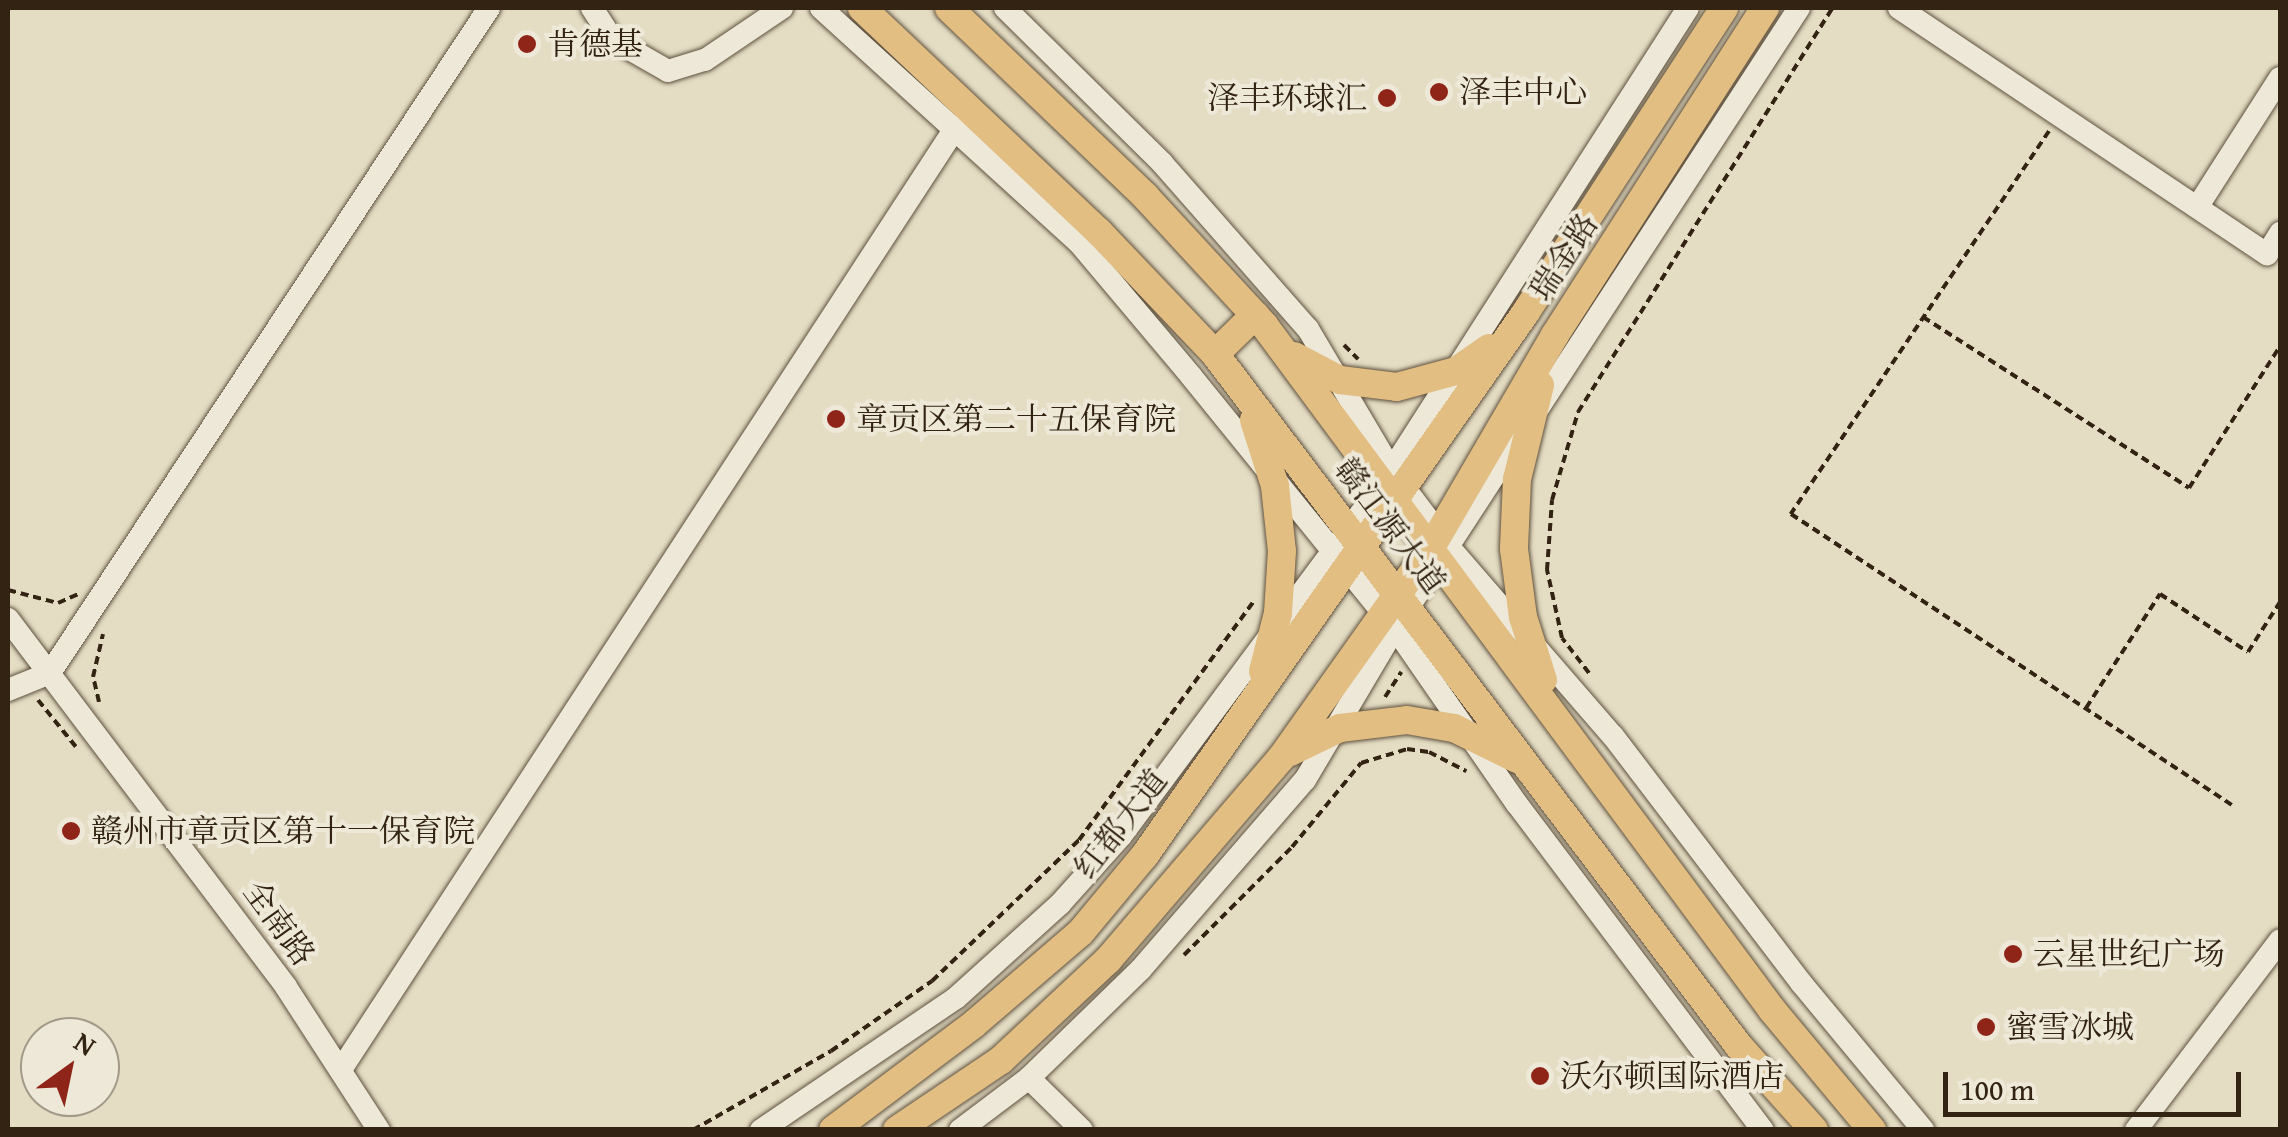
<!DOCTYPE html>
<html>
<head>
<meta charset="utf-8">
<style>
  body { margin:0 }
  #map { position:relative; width:2288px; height:1137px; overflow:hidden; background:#e4dcc3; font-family:"Gentium Book Plus","Noto Serif SC",serif }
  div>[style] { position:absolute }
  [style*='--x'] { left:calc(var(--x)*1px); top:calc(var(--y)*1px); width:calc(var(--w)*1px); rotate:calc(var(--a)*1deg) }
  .path>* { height:4px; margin-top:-2px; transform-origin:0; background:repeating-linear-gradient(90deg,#332312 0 8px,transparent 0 13px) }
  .roads { filter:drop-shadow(0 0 2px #5f513e) drop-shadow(0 0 2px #5f513e) }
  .minor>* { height:22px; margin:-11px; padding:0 11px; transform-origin:11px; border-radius:11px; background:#ede8d8 }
  .major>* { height:28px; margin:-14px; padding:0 14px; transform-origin:14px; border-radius:14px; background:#e2be82 }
  .dots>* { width:28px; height:28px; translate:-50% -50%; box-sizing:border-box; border:5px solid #ede8d8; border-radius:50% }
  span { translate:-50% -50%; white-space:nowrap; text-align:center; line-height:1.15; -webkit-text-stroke:8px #ede8d8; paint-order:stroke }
  .poi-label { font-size:32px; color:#332312 }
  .left { translate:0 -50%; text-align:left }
  .right { translate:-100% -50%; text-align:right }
  .street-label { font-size:32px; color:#332312 }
  .frame { position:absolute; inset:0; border:10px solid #332312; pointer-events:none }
  .north { position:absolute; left:20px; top:1017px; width:100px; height:100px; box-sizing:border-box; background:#ede8d8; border:2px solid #a39989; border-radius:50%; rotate:33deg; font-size:28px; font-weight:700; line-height:40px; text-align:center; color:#332312 }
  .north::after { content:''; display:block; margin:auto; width:35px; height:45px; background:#8f2418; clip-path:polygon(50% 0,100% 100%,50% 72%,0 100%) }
  .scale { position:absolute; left:1943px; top:1072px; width:298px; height:45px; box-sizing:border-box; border:5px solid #332312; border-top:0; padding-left:12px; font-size:30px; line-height:35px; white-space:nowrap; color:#332312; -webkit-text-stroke:8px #ede8d8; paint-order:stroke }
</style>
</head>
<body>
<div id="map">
  <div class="path">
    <div style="--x:2049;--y:131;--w:462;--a:124"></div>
    <div style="--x:1791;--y:514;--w:528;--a:33.42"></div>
    <div style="--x:1923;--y:317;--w:316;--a:32.7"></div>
    <div style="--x:2189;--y:488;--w:169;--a:-57.3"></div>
    <div style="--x:1344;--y:345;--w:20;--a:45"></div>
    <div style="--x:8;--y:590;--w:52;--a:14.6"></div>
    <div style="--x:58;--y:603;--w:22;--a:-24"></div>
    <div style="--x:1589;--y:673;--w:44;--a:-127.6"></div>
    <div style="--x:1562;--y:638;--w:70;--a:-102.4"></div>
    <div style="--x:1547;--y:570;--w:70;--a:-85.9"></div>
    <div style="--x:1552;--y:500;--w:92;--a:-73.5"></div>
    <div style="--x:1578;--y:412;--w:477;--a:-57.8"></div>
    <div style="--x:1385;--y:697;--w:30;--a:-57"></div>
    <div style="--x:38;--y:700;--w:60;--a:51"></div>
    <div style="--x:99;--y:702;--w:26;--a:-103"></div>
    <div style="--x:93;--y:677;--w:44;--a:-76.9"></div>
    <div style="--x:2086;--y:708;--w:136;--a:-57"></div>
    <div style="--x:2160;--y:594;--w:105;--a:33.4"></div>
    <div style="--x:2248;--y:652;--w:59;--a:-57.4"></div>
    <div style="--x:1184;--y:955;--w:153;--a:-45"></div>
    <div style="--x:1292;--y:847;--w:109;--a:-50.6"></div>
    <div style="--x:1361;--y:763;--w:48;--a:-16.9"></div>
    <div style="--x:1407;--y:749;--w:22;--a:8"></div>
    <div style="--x:1429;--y:752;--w:42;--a:27.2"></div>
    <div style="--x:693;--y:1130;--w:159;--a:-29.8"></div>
    <div style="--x:831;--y:1051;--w:123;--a:-34.7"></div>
    <div style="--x:932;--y:981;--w:204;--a:-43.8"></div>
    <div style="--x:1079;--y:840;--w:295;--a:-53.8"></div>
  </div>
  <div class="roads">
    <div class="minor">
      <div style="--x:592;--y:8;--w:37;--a:57"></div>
      <div style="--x:612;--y:39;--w:64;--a:29.7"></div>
      <div style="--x:668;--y:71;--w:39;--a:-17"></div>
      <div style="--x:705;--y:60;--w:93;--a:-34"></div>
      <div style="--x:821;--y:8;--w:350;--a:42.3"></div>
      <div style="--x:1080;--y:244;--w:172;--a:49.9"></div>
      <div style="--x:1191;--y:376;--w:324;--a:51"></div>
      <div style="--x:1395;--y:628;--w:214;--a:55.3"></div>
      <div style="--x:1517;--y:804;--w:408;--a:53"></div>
      <div style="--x:1005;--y:8;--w:221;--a:44.6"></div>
      <div style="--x:1162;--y:163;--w:221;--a:48.7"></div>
      <div style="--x:1308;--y:329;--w:165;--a:59.4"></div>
      <div style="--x:1392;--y:471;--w:95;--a:53.1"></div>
      <div style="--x:1449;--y:547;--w:250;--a:49.1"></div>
      <div style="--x:1613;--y:736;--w:312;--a:52.7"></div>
      <div style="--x:1802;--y:984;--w:190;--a:50.3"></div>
      <div style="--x:1899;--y:8;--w:443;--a:33.8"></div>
      <div style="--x:2267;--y:254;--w:25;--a:-58"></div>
      <div style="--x:2198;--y:206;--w:152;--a:-57.4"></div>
      <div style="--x:8;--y:619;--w:461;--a:52.9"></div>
      <div style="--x:286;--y:987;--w:171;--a:57"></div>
      <div style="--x:8;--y:690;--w:45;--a:-22"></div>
      <div style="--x:50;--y:673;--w:797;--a:-56.57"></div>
      <div style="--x:342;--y:1068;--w:1124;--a:-56.88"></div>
      <div style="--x:1029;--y:1078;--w:74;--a:44.5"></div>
      <div style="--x:761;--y:1130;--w:235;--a:-34.1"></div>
      <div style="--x:956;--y:998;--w:140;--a:-42.1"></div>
      <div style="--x:1060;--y:904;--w:91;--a:-48.1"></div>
      <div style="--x:1121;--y:836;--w:441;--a:-53.4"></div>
      <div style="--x:1384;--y:482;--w:563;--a:-57.33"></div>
      <div style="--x:960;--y:1130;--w:86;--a:-37"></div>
      <div style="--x:1029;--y:1078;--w:156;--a:-44.2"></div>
      <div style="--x:1141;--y:969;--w:250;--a:-49.1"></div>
      <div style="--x:1305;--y:780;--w:177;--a:-59.4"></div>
      <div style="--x:1395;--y:628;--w:740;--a:-56.91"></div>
      <div style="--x:2136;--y:1130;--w:238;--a:-52.8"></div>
    </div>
    <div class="major">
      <div style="--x:862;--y:8;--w:326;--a:43.4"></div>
      <div style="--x:1099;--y:232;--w:168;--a:46.4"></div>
      <div style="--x:1215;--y:354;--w:867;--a:52.88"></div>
      <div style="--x:1738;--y:1045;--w:114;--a:48.2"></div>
      <div style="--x:949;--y:8;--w:272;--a:43.8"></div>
      <div style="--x:1145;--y:196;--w:176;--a:47.3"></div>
      <div style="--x:1264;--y:325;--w:854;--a:53.43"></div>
      <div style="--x:1773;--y:1011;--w:155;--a:50.2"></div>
      <div style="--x:1215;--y:354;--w:56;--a:-44.3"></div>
      <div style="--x:1294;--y:356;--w:52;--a:27.6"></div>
      <div style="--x:1340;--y:380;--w:57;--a:7"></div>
      <div style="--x:1397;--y:387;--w:61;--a:-15.2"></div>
      <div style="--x:1456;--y:371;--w:40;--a:-34.9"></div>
      <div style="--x:1540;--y:385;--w:97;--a:103.7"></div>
      <div style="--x:1517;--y:479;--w:70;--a:92.5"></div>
      <div style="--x:1514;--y:549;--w:69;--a:82.5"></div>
      <div style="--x:1523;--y:617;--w:66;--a:72.4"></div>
      <div style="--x:1254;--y:420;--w:69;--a:72.3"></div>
      <div style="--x:1275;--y:486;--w:65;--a:83.9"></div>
      <div style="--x:1282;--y:551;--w:62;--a:93.7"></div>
      <div style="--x:1278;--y:613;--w:60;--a:104.5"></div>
      <div style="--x:1290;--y:752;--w:55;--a:-25.6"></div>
      <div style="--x:1340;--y:728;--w:67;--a:-6.8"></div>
      <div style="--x:1407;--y:720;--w:48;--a:9.7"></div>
      <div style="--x:1454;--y:728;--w:70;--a:26.2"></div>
      <div style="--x:833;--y:1130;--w:176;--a:-36.9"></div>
      <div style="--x:974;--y:1024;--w:141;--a:-40.7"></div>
      <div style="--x:1081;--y:932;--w:100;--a:-50.3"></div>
      <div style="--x:1145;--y:855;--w:663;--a:-54.94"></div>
      <div style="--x:1526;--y:312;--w:363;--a:-56.9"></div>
      <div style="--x:897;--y:1130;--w:125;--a:-33.9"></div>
      <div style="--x:1001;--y:1060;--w:146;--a:-43.1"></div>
      <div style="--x:1108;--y:960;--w:267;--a:-49.4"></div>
      <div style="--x:1282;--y:757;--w:255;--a:-54.6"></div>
      <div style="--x:1430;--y:549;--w:248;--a:-59.7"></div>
      <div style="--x:1555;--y:335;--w:389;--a:-57.3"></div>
    </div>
  </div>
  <div class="dots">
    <div style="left:527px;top:44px;background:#8f2418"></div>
    <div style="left:1439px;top:92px;background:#8f2418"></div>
    <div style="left:1387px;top:98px;background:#8f2418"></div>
    <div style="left:836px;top:419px;background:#8f2418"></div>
    <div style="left:71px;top:831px;background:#8f2418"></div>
    <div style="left:2013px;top:954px;background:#8f2418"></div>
    <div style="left:1986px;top:1027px;background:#8f2418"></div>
    <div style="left:1540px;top:1076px;background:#8f2418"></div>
  </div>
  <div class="poi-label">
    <span class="left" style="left:547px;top:44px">肯德基</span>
    <span class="left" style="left:1459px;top:92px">泽丰中心</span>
    <span class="right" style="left:1367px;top:98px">泽丰环球汇</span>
    <span class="left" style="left:856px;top:419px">章贡区第二十五保育院</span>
    <span class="left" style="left:91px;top:831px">赣州市章贡区第十一保育院</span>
    <span class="left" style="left:2033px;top:954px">云星世纪广场</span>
    <span class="left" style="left:2006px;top:1027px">蜜雪冰城</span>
    <span class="left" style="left:1560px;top:1076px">沃尔顿国际酒店</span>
  </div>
  <div class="street-label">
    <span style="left:1564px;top:257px;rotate:-57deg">瑞金路</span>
    <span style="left:1390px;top:526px;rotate:53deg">赣江源大道</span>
    <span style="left:1121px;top:824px;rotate:-52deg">红都大道</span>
    <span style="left:279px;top:923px;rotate:54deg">全南路</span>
  </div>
  <div class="frame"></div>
  <div class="north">N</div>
  <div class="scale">100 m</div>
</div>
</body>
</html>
